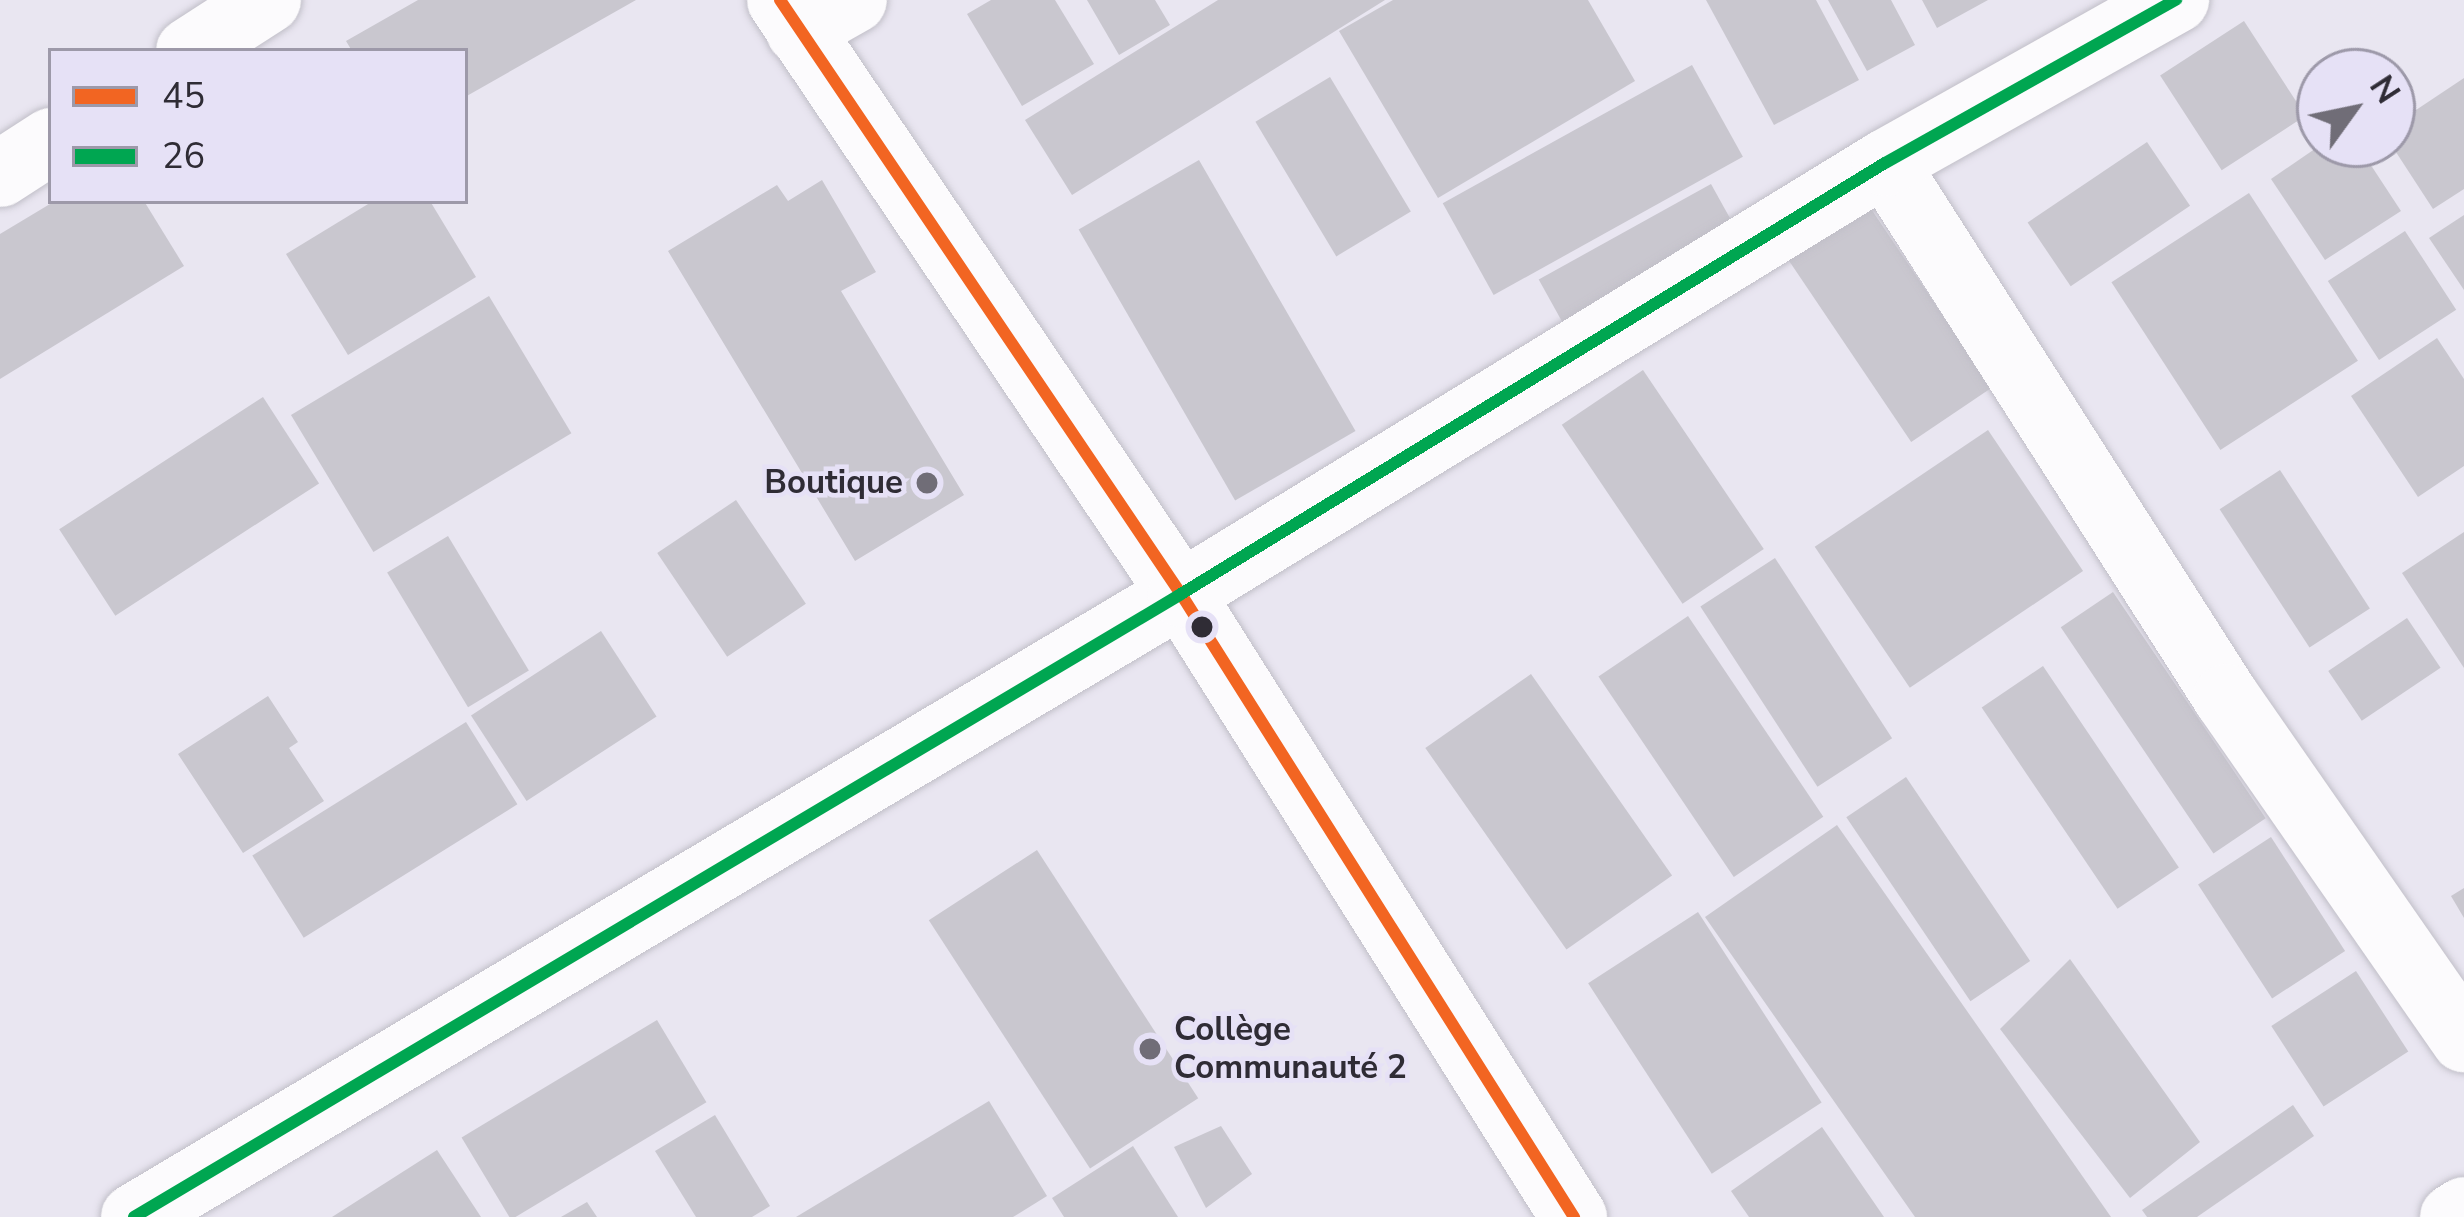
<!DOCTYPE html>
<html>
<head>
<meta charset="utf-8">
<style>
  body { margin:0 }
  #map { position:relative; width:2464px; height:1217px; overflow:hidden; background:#e9e6f1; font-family:"Nunito Sans",sans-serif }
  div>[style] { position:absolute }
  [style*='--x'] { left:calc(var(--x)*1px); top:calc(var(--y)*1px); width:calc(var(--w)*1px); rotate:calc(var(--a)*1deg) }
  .building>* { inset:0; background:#c9c7cf; transform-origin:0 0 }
  .roads { filter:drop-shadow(0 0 3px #c1bfc8) drop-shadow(0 0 3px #c1bfc8) }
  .street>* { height:66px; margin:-33px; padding:0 33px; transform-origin:33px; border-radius:33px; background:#fcfbfd }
  .secondary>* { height:66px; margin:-33px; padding:0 33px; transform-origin:33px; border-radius:33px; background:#fcfbfd }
  .bus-1>* { height:12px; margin:-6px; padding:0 6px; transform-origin:6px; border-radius:6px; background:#f26522 }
  .bus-2>* { height:12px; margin:-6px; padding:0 6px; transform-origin:6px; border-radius:6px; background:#00a651 }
  .dots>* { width:33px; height:33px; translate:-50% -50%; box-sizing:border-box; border:6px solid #e6e1f6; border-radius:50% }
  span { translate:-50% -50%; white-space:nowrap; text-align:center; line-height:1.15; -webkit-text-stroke:9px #e6e1f6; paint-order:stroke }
  .poi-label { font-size:33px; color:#2f2c35; font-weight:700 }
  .right { translate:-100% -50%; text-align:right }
  .left { translate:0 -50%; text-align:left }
  .legend { position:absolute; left:48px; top:48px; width:420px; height:156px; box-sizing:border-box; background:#e6e1f6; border:3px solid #9d99a9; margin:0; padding:15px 21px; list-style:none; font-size:36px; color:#2f2c35 }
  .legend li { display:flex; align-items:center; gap:24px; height:60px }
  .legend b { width:60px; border:3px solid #9d99a9 }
  .north { position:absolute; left:2296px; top:48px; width:120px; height:120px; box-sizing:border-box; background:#e6e1f6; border:3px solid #9d99a9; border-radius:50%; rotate:57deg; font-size:33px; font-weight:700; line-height:48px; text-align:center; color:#2f2c35 }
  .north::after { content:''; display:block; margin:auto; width:42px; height:54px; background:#706d77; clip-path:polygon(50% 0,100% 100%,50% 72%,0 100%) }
</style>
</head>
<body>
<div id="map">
  <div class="building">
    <div style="clip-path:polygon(418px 0,636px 0,465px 97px,465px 51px,352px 51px,346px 41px)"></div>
    <div style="clip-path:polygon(991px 0,1055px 0,1094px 64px,1022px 106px,967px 14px)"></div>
    <div style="clip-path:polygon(1087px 0,1155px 0,1170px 25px,1119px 55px)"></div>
    <div style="clip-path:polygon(1218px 0,1385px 0,1072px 195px,1025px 120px)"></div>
    <div style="clip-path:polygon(1393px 0,1588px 0,1635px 81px,1438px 198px,1339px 31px)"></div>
    <div style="clip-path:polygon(1706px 0,1816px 0,1859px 80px,1774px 125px)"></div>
    <div style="clip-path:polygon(1828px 0,1891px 0,1915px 45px,1867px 71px)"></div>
    <div style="clip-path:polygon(1922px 0,1988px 0,1937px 28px)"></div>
    <div style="left:2244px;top:21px;width:113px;height:100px;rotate:57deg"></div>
    <div style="left:1692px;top:65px;width:105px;height:285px;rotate:61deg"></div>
    <div style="left:1330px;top:77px;width:157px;height:87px;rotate:59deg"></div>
    <div style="clip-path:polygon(2464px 78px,2464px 189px,2433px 209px,2392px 146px,2392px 126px)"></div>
    <div style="left:2147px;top:142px;width:77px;height:144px;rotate:56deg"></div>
    <div style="clip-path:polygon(2322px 144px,2357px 144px,2401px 211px,2325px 260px,2271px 179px)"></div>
    <div style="left:1199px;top:160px;width:313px;height:139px;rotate:60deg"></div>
    <div style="clip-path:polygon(822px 180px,876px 272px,841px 291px,964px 495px,855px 561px,668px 251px,777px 185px,788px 201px)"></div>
    <div style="left:1711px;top:184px;width:65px;height:197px;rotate:61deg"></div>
    <div style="left:2249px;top:193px;width:200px;height:164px;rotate:57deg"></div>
    <div style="left:1863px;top:197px;width:230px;height:97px;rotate:56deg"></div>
    <div style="clip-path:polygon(55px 201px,144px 201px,184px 266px,0 379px,0 234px)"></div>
    <div style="clip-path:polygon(373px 201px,430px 201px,476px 277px,348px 355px,286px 254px)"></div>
    <div style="clip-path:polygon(2464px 215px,2464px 290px,2429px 238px)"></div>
    <div style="left:2405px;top:231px;width:94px;height:92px;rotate:57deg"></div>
    <div style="left:489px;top:296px;width:160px;height:231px;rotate:59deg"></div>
    <div style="clip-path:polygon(2437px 338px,2464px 379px,2464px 466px,2418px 497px,2351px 396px)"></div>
    <div style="left:1643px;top:370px;width:216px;height:98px;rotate:56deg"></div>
    <div style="left:263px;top:397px;width:103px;height:243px;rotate:57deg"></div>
    <div style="left:1988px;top:430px;width:170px;height:209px;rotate:56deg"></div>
    <div style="left:2280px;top:470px;width:165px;height:72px;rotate:57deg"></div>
    <div style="left:736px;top:500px;width:125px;height:95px;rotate:56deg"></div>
    <div style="clip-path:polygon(2464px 532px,2464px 668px,2402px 573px)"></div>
    <div style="left:448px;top:536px;width:157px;height:71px;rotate:59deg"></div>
    <div style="left:1775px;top:558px;width:215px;height:89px;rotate:57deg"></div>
    <div style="left:2113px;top:592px;width:273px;height:63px;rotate:56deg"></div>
    <div style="left:1688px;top:616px;width:242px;height:108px;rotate:56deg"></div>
    <div style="left:2407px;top:618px;width:60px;height:95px;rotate:56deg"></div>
    <div style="left:601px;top:631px;width:102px;height:155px;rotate:57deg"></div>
    <div style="left:2043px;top:666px;width:243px;height:74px;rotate:56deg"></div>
    <div style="left:1531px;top:674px;width:246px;height:129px;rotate:55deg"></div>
    <div style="clip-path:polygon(268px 696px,298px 742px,289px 748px,324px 801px,243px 853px,178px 754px)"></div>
    <div style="left:466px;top:722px;width:97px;height:252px;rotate:58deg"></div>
    <div style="left:1906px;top:777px;width:222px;height:72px;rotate:56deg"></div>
    <div style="clip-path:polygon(1837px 825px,2111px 1217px,1915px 1217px,1705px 917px)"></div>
    <div style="left:2271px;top:837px;width:136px;height:87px;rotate:57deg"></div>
    <div style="left:1037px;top:850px;width:296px;height:129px;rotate:57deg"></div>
    <div style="clip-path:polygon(2464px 888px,2464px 918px,2451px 896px)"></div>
    <div style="left:1698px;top:912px;width:227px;height:131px;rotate:57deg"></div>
    <div style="clip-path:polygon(2070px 959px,2200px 1142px,2130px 1198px,2000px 1029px)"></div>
    <div style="left:2356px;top:971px;width:96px;height:101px;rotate:57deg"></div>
    <div style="left:657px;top:1020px;width:96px;height:228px;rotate:59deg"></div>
    <div style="clip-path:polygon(989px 1101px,1047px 1196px,1013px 1217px,796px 1217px)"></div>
    <div style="clip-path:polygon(2293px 1105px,2314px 1136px,2197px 1217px,2147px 1217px,2142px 1210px)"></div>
    <div style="clip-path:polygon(715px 1115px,770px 1206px,752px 1217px,696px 1217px,655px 1151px)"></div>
    <div style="clip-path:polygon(1221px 1126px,1252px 1174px,1206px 1208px,1174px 1147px)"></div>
    <div style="clip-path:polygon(1822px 1127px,1884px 1217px,1749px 1217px,1731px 1191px)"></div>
    <div style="clip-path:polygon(1133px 1146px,1178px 1217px,1064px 1217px,1052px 1198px)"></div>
    <div style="clip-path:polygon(437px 1150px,481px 1217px,332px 1217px)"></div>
    <div style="clip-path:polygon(587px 1202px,597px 1217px,561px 1217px)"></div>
  </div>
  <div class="roads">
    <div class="street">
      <div style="--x:799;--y:31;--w:63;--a:-29.4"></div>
      <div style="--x:189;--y:51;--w:94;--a:-32.8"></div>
      <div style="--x:1885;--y:163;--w:634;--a:57.44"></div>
      <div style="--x:2226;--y:697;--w:417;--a:55.2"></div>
      <div style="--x:0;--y:174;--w:61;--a:-32.9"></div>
      <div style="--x:134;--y:1217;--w:1218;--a:-30.75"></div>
      <div style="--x:2453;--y:1217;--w:13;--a:-32"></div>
    </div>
    <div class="secondary">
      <div style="--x:780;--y:0;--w:717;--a:55.98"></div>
      <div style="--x:1181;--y:594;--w:737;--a:57.76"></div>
      <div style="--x:1181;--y:594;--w:825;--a:-31.48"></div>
      <div style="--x:1885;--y:163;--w:334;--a:-29.3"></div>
    </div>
  </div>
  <div class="bus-1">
    <div style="--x:780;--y:0;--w:717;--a:55.98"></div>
    <div style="--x:1181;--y:594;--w:737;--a:57.76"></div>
  </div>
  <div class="bus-2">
    <div style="--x:134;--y:1217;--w:1218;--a:-30.75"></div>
    <div style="--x:1181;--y:594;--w:825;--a:-31.48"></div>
    <div style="--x:1885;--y:163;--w:334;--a:-29.3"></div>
  </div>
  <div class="dots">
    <div style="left:927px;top:483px;background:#706d77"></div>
    <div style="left:1202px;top:627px;background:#2f2c35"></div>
    <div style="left:1150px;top:1049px;background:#706d77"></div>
  </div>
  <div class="poi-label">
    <span class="right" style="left:903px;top:483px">Boutique</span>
    <span class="left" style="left:1174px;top:1049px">Collège<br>Communauté 2</span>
  </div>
  <ul class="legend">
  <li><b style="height:15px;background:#f26522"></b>45</li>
  <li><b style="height:15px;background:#00a651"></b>26</li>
  </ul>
  <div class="north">N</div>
</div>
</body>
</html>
